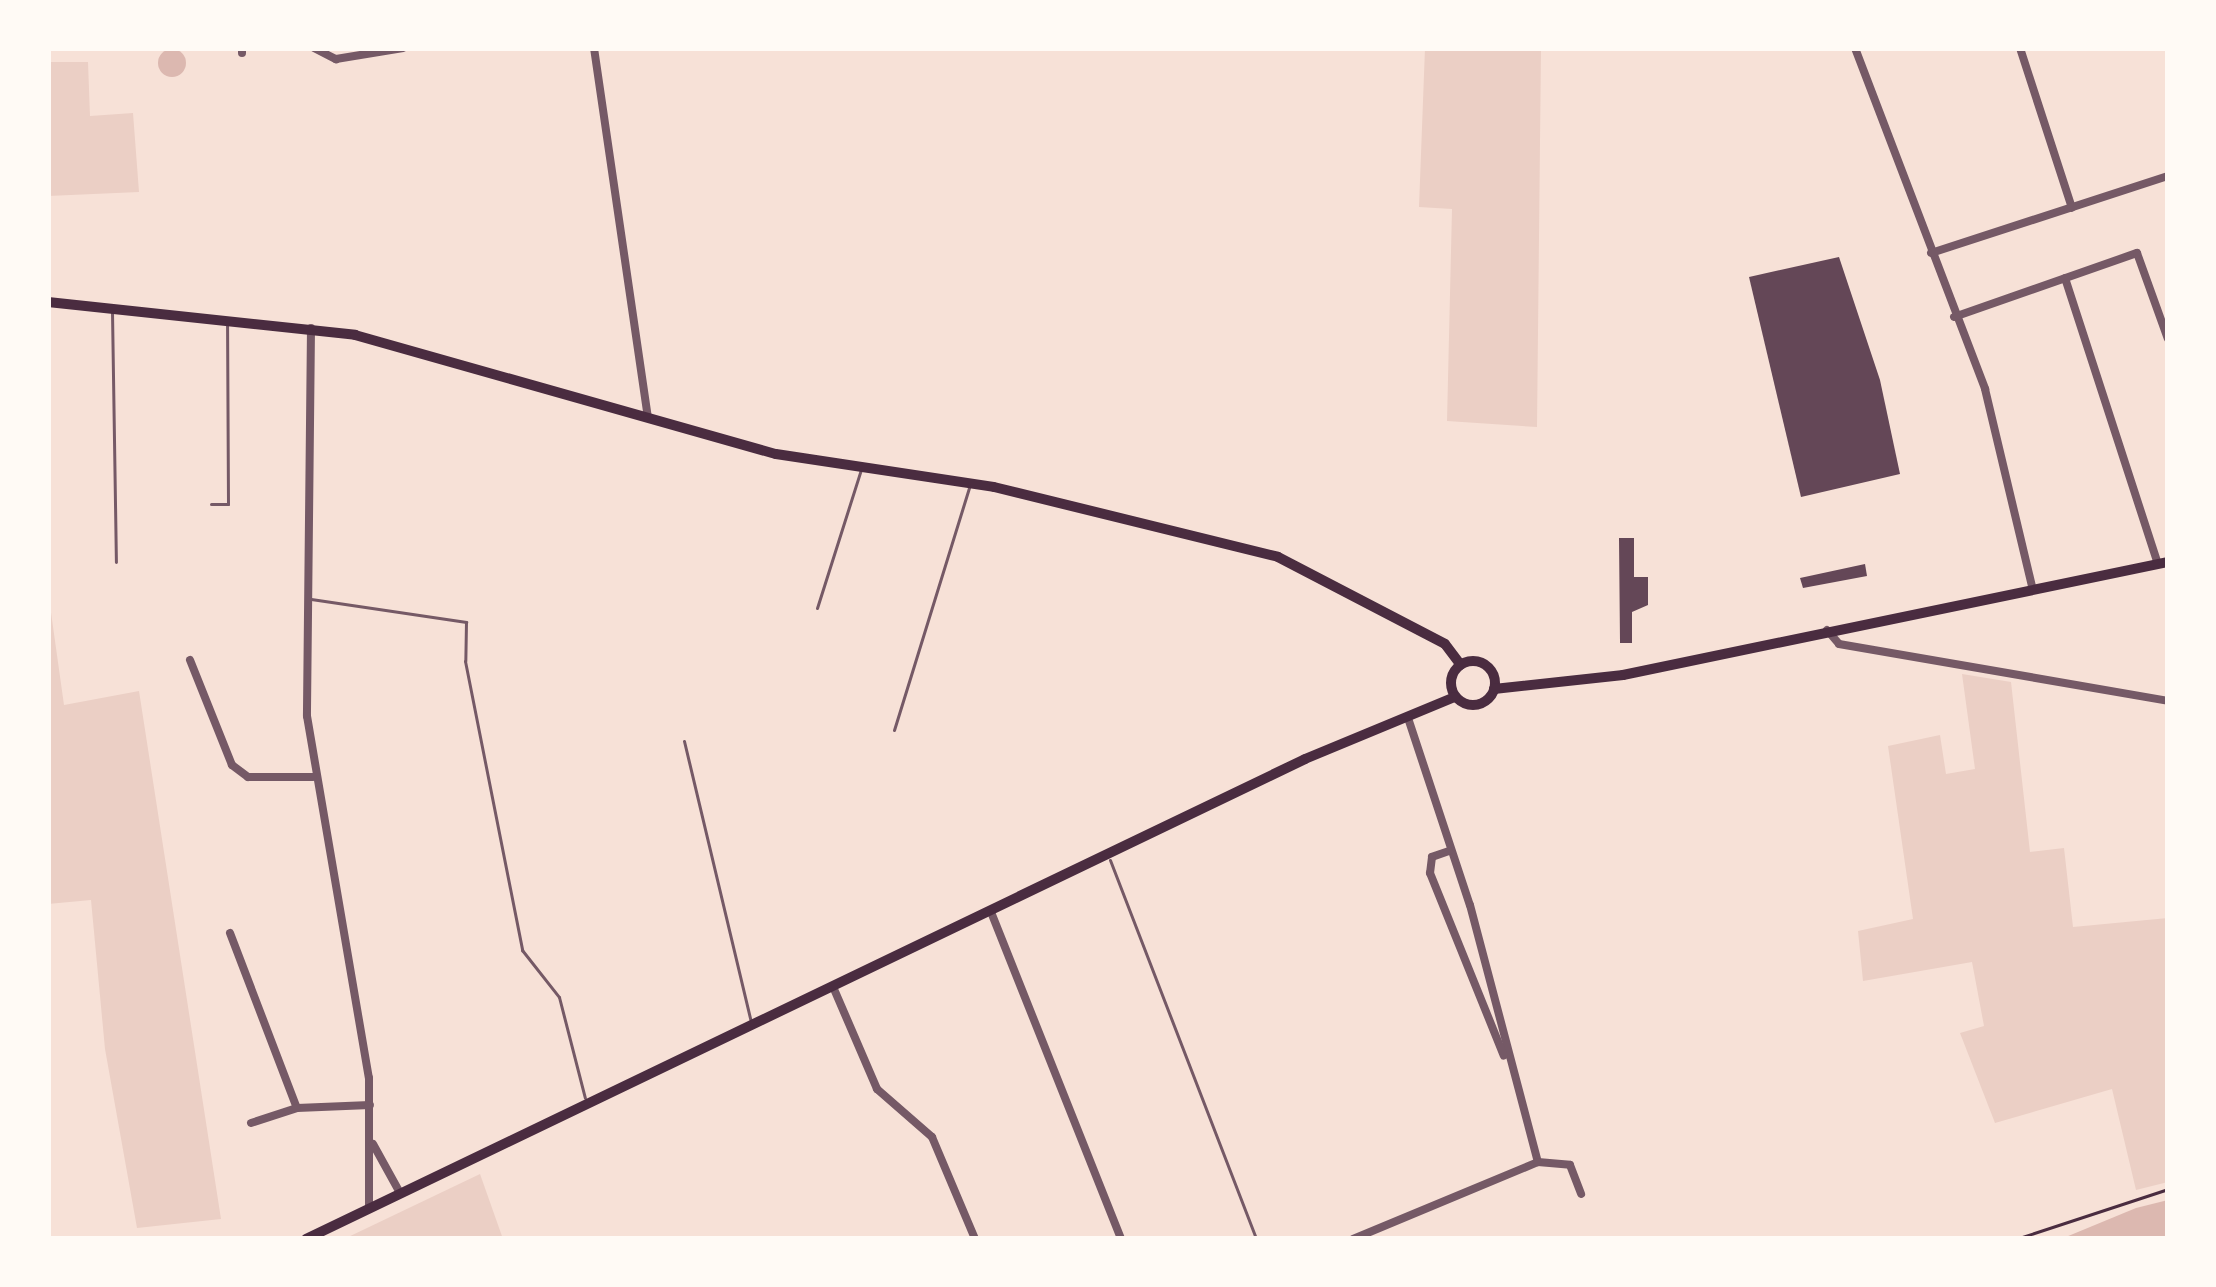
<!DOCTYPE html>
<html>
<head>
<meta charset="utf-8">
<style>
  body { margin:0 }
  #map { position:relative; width:2216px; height:1287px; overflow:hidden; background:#f7e1d7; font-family:"IBM Plex Sans",sans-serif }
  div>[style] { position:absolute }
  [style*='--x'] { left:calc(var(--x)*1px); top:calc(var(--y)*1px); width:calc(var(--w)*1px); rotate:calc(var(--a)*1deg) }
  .green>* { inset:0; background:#ebcfc5 }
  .water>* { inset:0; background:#dcb8b0 }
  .round { border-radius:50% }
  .building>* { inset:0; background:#644757 }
  .path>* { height:3px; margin:-1.5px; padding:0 1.5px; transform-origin:1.5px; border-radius:1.5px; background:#4a2c40 }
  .service>* { height:3px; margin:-1.5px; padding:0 1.5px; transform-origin:1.5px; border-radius:1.5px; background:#755966 }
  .minor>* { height:8px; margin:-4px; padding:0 4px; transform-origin:4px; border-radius:4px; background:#755966 }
  .secondary>* { height:10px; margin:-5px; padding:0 5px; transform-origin:5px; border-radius:5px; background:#4a2c40 }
  .secondary>.ring { margin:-5px; padding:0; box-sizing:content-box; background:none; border:10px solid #4a2c40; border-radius:50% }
  span { translate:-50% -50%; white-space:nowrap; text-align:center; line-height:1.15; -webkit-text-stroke:9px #fffaf5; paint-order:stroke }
  .frame { position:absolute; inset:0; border:51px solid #fffaf5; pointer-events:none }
</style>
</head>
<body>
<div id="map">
  <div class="green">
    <div style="clip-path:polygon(1425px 48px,1541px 48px,1537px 427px,1447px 421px,1452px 209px,1419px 207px)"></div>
    <div style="clip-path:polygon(48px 62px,88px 62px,90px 116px,133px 113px,139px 192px,48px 196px)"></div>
    <div style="clip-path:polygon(48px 591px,64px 705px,139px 691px,221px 1219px,137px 1228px,105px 1049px,91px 900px,48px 904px)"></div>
    <div style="clip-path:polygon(1962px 674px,2011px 682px,2030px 852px,2064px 848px,2073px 927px,2168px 918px,2168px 1182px,2136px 1190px,2112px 1089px,1995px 1123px,1960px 1033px,1984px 1026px,1972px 962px,1863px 981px,1858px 931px,1913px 919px,1888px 746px,1940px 735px,1946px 774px,1975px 769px)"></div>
    <div style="clip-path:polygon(480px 1174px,503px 1239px,344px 1239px)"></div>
  </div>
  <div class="water">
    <div class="round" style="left:158px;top:49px;width:28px;height:28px"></div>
    <div style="clip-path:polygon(2168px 1200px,2168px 1239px,2061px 1239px,2136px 1208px)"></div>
  </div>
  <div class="building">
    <div style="clip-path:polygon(1839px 257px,1880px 380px,1900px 474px,1801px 497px,1749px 277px)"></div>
    <div style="clip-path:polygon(1619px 538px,1634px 538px,1634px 577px,1648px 577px,1648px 605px,1632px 612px,1632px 643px,1620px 643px)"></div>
    <div style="clip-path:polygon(1865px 564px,1867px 576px,1803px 588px,1800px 578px)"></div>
  </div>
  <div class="path">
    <div style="--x:2016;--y:1239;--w:160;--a:-18.2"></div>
  </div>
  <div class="service">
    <div style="--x:112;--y:312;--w:250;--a:89.1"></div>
    <div style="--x:211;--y:504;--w:17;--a:0"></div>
    <div style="--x:228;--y:504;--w:179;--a:-90.3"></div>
    <div style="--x:311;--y:599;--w:157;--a:8.4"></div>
    <div style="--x:466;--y:622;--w:39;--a:91"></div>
    <div style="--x:465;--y:661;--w:295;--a:78.8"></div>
    <div style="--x:522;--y:950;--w:60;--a:51.8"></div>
    <div style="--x:559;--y:997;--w:104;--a:75.6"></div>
    <div style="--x:817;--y:608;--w:146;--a:-72.4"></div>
    <div style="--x:894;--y:730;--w:257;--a:-72.8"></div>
    <div style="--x:684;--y:741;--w:286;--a:76.6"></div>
    <div style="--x:1110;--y:860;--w:406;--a:68.9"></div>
  </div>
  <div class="minor">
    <div style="--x:242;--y:48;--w:5;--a:90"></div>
    <div style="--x:314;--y:48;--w:25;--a:27"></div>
    <div style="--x:336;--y:59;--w:68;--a:-9.3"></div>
    <div style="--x:594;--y:48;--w:373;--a:81.7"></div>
    <div style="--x:1855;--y:48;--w:365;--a:69.1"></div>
    <div style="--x:1985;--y:389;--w:204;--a:76.6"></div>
    <div style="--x:2020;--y:48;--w:168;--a:72"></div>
    <div style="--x:1931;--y:253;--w:249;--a:-18"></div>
    <div style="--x:2065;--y:278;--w:301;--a:72"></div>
    <div style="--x:1954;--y:317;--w:194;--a:-19.3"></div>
    <div style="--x:2137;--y:253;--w:91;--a:70.2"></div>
    <div style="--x:311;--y:328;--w:388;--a:90.6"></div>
    <div style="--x:307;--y:716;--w:367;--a:80.3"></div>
    <div style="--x:369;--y:1078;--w:129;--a:90"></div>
    <div style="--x:1827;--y:630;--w:18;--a:49"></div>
    <div style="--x:1839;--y:644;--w:334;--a:9.8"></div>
    <div style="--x:190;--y:660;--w:113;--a:68.2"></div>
    <div style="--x:232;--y:765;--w:20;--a:37"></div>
    <div style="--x:248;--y:777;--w:65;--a:0"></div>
    <div style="--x:1409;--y:721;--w:194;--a:71.7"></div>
    <div style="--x:1470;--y:905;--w:266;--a:75.2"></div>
    <div style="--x:1538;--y:1162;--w:32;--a:5"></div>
    <div style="--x:1570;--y:1165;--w:31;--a:69"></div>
    <div style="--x:1449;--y:851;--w:18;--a:161"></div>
    <div style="--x:1432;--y:857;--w:16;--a:97"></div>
    <div style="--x:1430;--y:873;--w:197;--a:68"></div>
    <div style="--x:991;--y:912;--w:352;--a:68.3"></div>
    <div style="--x:230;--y:933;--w:187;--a:69.1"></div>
    <div style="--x:297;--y:1108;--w:73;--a:-2.4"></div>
    <div style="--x:834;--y:989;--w:109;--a:66.7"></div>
    <div style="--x:877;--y:1089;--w:73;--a:41.1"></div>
    <div style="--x:932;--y:1137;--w:111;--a:67.1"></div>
    <div style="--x:251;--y:1123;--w:48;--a:-18.1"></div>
    <div style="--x:373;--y:1144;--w:56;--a:61.1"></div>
    <div style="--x:1353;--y:1239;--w:200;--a:-22.6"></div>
  </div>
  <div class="secondary">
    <div style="--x:48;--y:302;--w:309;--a:6.1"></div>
    <div style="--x:355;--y:335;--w:437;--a:15.8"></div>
    <div style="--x:776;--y:454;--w:220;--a:8.6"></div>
    <div style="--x:994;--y:487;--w:292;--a:13.8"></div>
    <div style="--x:1278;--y:557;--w:188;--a:27.5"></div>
    <div style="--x:1445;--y:644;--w:26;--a:53"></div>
    <div class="ring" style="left:1451px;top:661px;width:34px;height:34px"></div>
    <div style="--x:1494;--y:689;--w:130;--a:-6.2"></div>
    <div style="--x:1623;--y:675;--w:557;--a:-11.71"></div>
    <div style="--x:306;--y:1239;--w:1108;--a:-25.66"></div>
    <div style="--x:1305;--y:759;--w:162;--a:-22.5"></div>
  </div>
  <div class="frame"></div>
</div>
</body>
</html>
